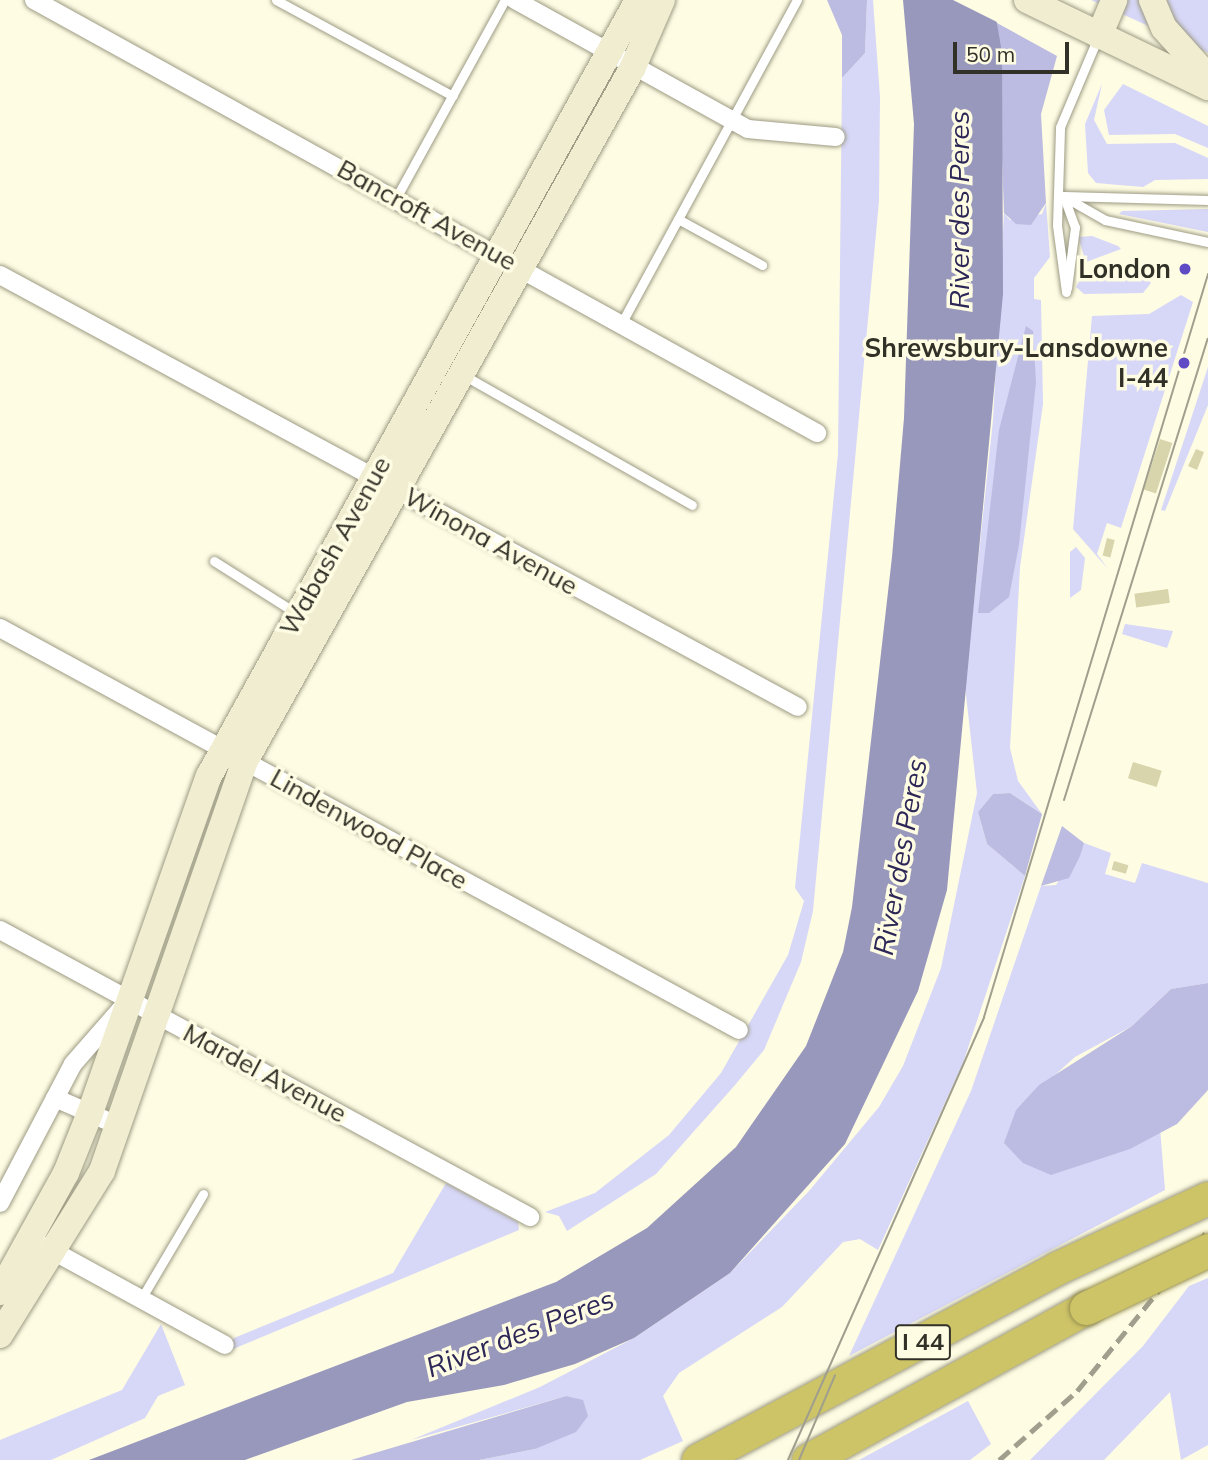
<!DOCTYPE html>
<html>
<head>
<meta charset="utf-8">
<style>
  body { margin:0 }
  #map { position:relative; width:1208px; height:1460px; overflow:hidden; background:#fefce3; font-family:Mulish,sans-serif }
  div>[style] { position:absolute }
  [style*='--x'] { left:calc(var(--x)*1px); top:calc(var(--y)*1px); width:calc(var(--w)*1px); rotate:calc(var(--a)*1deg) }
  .green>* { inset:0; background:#d7d7f8 }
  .forest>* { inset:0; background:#bcbbe1 }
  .water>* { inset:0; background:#9897bc }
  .pier>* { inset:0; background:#fefce3 }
  .building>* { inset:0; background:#d8d5ad; transform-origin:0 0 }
  .roads { filter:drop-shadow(0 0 2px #9d9b84) drop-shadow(0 0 2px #9d9b84) }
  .lane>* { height:9px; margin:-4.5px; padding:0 4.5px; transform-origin:4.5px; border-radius:4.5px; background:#fff }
  .street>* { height:18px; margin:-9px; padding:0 9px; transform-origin:9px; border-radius:9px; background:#fff }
  .secondary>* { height:26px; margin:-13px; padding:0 13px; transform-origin:13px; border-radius:13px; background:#f0edd1 }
  .highway>* { height:33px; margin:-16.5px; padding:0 16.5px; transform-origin:16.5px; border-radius:16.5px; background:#cdc367 }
  .tram>* { height:2px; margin:-1px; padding:0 1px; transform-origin:1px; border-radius:1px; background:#a09f8d }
  .rail>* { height:4.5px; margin-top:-2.25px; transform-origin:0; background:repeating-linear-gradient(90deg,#a09f8d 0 14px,transparent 0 21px) }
  .bridges { filter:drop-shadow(0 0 2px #979051) drop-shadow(0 0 2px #979051) }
  .highway-bridge>* { height:33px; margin:-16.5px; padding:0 16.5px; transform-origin:16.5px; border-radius:16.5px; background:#cdc367 }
  .dots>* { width:19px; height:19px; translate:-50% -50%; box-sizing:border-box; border:4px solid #fefce3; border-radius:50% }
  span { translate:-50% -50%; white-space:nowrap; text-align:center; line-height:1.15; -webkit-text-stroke:7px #fefce3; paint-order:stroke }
  .shield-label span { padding:2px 5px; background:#fefce3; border:2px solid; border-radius:5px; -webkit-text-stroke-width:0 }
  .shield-label { font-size:24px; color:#323128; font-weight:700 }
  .street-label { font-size:26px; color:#323128 }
  .poi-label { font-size:26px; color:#323128; font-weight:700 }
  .right { translate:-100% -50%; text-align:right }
  .water-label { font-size:28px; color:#2d2757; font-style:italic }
  .scale { position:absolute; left:953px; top:42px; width:116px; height:32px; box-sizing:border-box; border:4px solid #323128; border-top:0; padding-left:9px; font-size:21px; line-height:24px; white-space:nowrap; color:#323128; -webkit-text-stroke:5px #fefce3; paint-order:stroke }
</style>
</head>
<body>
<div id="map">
  <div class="green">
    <div style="clip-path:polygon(867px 0,873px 0,880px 97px,879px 201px,813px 911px,801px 962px,764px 1050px,735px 1085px,656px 1174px,567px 1231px,559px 1216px,545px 1212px,595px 1193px,669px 1135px,721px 1073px,788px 955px,804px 901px,795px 888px,838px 454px,842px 78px,865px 53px)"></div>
    <div style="clip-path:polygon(1091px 0,1208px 0,1208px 53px,1206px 52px)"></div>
    <div style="clip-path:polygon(1102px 84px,1094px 120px,1107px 144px,1175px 143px,1208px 158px,1208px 179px,1155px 180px,1143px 187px,1096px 183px,1088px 173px,1085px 124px)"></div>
    <div style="clip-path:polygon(1123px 84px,1208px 126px,1208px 148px,1175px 134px,1109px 135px,1104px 110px)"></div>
    <div style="clip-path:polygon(1046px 203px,1050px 257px,1034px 278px,1034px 299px,1041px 300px,1043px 404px,1020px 567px,1010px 748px,1018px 781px,1042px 814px,1010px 793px,993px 794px,978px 812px,987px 844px,1025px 876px,963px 1063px,878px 1250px,860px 1239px,843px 1242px,782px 1307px,679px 1373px,663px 1396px,683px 1441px,640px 1460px,479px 1460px,535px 1449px,566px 1396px,411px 1440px,540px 1387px,634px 1338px,730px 1273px,809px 1191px,879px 1107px,903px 1066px,941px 968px,977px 793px,965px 686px,993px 420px,1004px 213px,1010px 220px,1042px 214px)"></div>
    <div style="clip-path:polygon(1208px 209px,1208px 232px,1119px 214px,1122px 211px)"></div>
    <div style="clip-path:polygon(1092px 236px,1118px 246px,1121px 249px,1086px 262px,1078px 237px)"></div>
    <div style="clip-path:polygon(1142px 272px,1151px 283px,1143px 293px,1084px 294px,1076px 287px,1084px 273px)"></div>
    <div style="clip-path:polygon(1181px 295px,1193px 302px,1121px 528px,1107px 523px,1097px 554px,1108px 569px,1073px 529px,1092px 316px,1149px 314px)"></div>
    <div style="clip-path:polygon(1208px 367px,1208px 405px,1165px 511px,1161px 510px)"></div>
    <div style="clip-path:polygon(1076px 547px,1085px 558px,1081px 590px,1070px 598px,1070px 552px)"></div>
    <div style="clip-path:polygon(1125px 624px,1173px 631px,1167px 648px,1122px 634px)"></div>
    <div style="clip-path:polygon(1084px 843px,1111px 853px,1105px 874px,1135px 883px,1142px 863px,1208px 883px,1208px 983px,1171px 989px,1132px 1026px,1075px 1057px,1016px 1110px,1111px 1154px,1160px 1128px,1165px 1190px,849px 1356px,971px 1091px,1041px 886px,1056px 885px)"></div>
    <div style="clip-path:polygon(446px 1183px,518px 1222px,519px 1230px,226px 1352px,234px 1338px,393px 1273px)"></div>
    <div style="clip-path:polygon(1208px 1278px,1208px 1445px,1181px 1460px,1170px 1392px,1104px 1460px,1030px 1460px,1143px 1346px,1189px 1286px)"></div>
    <div style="clip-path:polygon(161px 1324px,185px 1385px,158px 1396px,145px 1418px,51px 1460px,0 1460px,0 1440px,122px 1390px)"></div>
    <div style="clip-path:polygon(968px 1401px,991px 1444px,970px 1460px,859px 1460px)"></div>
  </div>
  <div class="forest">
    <div style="clip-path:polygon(827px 0,867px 0,865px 53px,842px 78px,842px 35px)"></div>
    <div style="clip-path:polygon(997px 23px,1057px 56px,1041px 114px,1046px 203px,1031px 225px,1016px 224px,1004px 213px)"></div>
    <div style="clip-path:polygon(1026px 326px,1033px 331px,1036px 382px,1019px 545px,1009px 597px,989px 613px,978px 613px,999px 430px)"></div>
    <div style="clip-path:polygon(1010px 793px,1042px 814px,1025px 876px,987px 844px,978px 812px,993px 794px)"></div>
    <div style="clip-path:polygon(1062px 826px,1084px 843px,1080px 856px,1069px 878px,1041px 886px)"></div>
    <div style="clip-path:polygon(1208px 983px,1208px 1090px,1177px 1124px,1130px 1149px,1051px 1175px,1023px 1163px,1004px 1143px,1016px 1110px,1039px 1085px,1132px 1026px,1171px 989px)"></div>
    <div style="clip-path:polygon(566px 1396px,583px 1400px,588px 1416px,576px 1432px,535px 1449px,479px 1460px,351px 1460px)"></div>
  </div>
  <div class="water">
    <div style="clip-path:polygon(903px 0,993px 0,1002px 53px,1003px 294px,947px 890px,918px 991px,845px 1144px,730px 1273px,634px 1338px,575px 1364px,504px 1385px,407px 1402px,245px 1460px,89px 1460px,556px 1282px,647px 1228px,736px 1147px,806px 1046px,843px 952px,852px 907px,892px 557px,904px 418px,914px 124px)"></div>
  </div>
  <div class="pier">
    <div style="clip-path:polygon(953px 0,996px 0,1001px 24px)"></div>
  </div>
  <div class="building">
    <div style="left:1160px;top:439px;width:13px;height:53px;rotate:18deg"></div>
    <div style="clip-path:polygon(1196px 449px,1204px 452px,1197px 470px,1188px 466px)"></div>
    <div style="left:1107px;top:538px;width:8px;height:18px;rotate:14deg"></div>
    <div style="left:1168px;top:589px;width:14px;height:34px;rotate:82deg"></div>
    <div style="left:1133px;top:762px;width:30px;height:17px;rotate:17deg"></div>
    <div style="left:1114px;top:861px;width:15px;height:9px;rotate:16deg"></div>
  </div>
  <div class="roads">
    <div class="lane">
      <div style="--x:276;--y:0;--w:201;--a:28.5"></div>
      <div style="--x:1063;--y:196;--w:48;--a:29.7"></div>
      <div style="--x:1105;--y:220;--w:105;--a:12.1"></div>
      <div style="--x:1064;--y:196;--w:144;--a:1.6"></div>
      <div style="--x:396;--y:198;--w:226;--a:-61.2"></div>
      <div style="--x:1065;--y:200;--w:29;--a:70"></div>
      <div style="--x:1075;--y:227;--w:62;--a:97.5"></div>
      <div style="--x:678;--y:219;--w:96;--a:28.7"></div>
      <div style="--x:1066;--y:292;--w:68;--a:-97.7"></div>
      <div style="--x:1057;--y:225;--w:98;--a:-88.2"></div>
      <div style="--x:1060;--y:127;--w:98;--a:-67.1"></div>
      <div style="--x:621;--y:324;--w:369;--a:-61.5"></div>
      <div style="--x:465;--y:376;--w:261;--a:29.6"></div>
      <div style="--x:214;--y:561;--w:97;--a:32.4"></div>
      <div style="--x:141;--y:1299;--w:122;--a:-59.4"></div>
    </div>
    <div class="street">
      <div style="--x:34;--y:0;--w:895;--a:28.94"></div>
      <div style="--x:515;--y:0;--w:266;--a:29"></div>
      <div style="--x:748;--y:129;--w:88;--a:5.2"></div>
      <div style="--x:0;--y:275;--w:907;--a:28.43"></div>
      <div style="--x:0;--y:628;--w:841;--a:28.55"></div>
      <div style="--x:0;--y:930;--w:603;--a:28.44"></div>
      <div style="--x:55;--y:1098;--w:70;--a:23.6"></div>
      <div style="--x:0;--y:1203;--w:157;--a:-62.3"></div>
      <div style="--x:73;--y:1064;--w:84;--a:-48.9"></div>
      <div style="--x:44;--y:1246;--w:206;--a:28.7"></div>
    </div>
    <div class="secondary">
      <div style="--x:1027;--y:0;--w:201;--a:25.7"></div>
      <div style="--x:1152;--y:0;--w:30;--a:67"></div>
      <div style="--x:1164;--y:28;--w:66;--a:48.1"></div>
      <div style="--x:1099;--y:36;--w:39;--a:-67"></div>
      <div style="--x:0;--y:1292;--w:136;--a:-61"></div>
      <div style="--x:66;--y:1173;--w:65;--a:-68.2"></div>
      <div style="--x:90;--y:1113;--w:357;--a:-70.6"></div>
      <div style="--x:209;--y:776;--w:887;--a:-61.06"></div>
      <div style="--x:0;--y:1335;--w:193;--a:-58.1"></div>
      <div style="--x:102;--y:1171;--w:434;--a:-70.8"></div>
      <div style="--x:245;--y:761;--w:795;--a:-60.79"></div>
      <div style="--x:633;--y:67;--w:73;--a:-66.6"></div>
    </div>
    <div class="highway">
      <div style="--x:698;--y:1460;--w:407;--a:-28.1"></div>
      <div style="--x:1057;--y:1268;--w:166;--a:-24.9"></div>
      <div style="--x:808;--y:1460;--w:317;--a:-28.7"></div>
    </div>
  </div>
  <div class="tram">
    <div style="--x:1064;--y:800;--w:483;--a:-72.7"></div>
    <div style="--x:788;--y:1460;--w:484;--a:-66.1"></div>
    <div style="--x:984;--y:1017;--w:776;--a:-73.22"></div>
    <div style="--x:799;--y:1460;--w:92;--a:-67"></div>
  </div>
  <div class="rail">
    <div style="--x:999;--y:1460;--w:104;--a:-41.5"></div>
    <div style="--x:1077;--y:1391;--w:208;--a:-50.9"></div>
  </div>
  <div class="bridges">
    <div class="highway-bridge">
      <div style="--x:1086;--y:1308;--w:135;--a:-25.4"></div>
    </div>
  </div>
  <div class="dots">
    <div style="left:1185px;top:269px;background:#5f4bc4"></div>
    <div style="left:1184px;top:363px;background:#5f4bc4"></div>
  </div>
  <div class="shield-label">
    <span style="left:923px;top:1342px">I 44</span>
  </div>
  <div class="street-label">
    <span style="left:427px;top:215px;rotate:29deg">Bancroft Avenue</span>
    <span style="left:491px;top:541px;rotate:29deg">Winona Avenue</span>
    <span style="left:335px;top:546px;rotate:-61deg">Wabash Avenue</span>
    <span style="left:369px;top:829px;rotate:29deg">Lindenwood Place</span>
    <span style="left:265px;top:1073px;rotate:28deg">Mardel Avenue</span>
  </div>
  <div class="poi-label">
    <span class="right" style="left:1171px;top:269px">London</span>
    <span class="right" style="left:1168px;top:363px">Shrewsbury-Lansdowne<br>I-44</span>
  </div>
  <div class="water-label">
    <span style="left:959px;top:210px;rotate:-90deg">River des Peres</span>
    <span style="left:900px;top:857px;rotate:-80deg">River des Peres</span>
    <span style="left:520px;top:1333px;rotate:-21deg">River des Peres</span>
  </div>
  <div class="scale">50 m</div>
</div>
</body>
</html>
